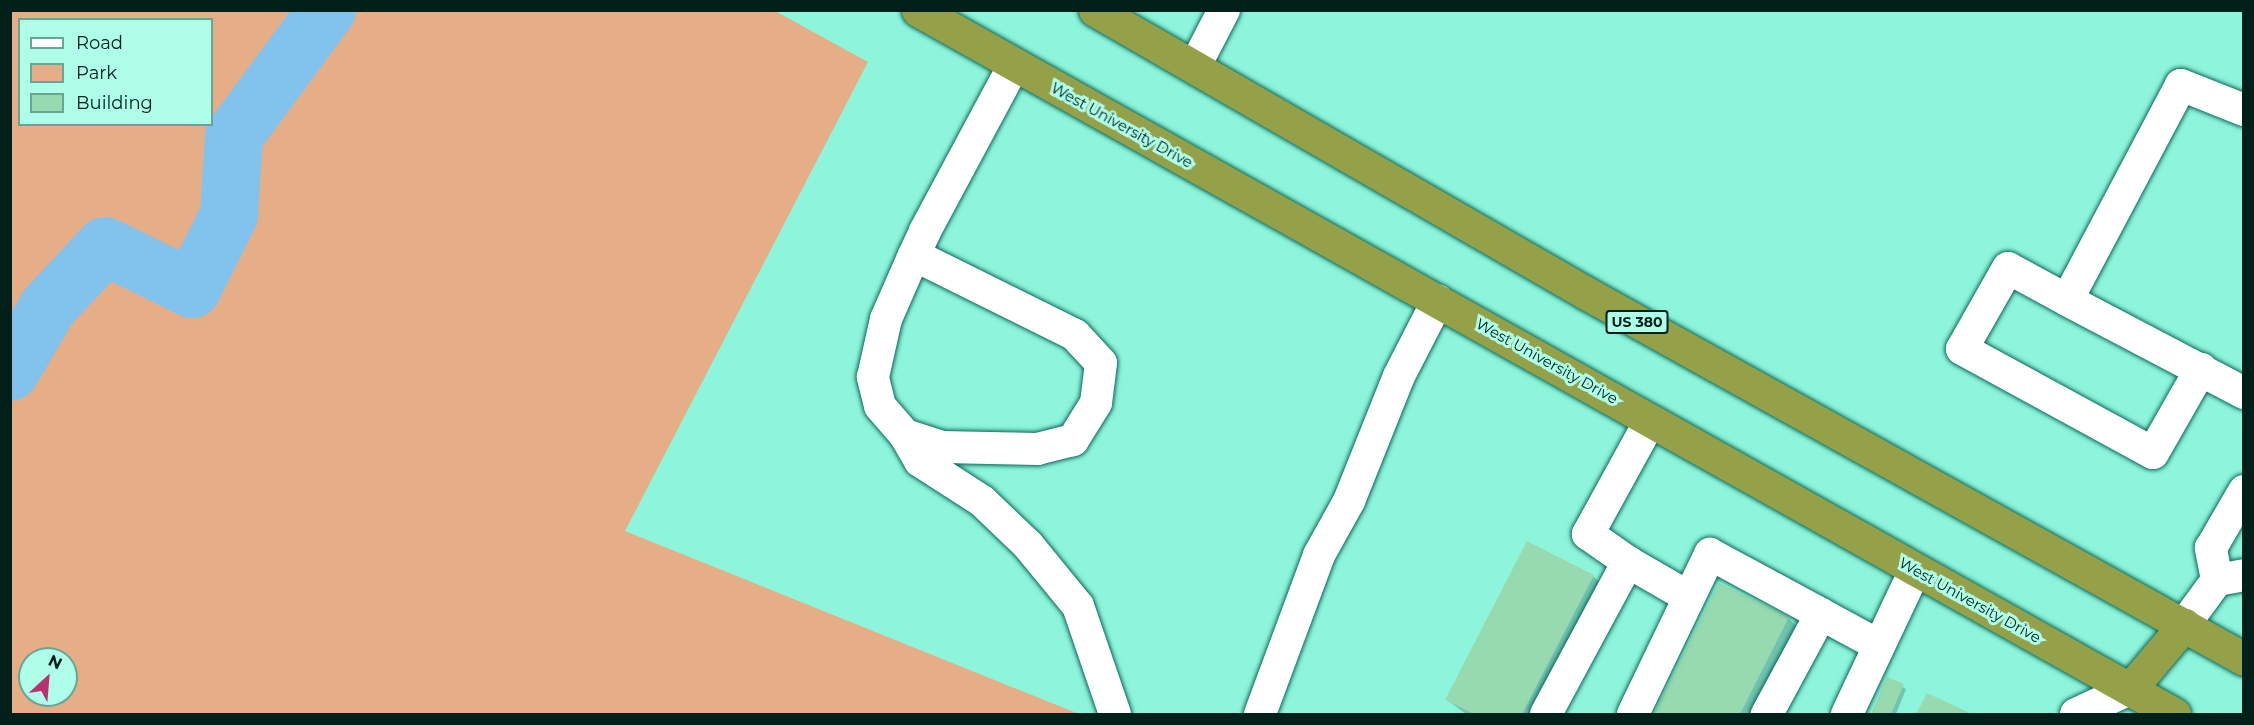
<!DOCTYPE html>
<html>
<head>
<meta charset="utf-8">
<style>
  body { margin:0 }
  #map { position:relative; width:2254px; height:725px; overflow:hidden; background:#8df5dc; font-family:Montserrat,sans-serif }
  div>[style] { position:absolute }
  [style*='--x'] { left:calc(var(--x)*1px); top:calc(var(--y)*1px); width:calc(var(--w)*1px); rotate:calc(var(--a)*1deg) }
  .green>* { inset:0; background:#e5ae87 }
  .shadow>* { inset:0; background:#0003 }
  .river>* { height:58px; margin:-29px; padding:0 29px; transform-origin:29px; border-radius:29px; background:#81c3ec }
  .building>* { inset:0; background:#98dab0 }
  .roads { filter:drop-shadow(0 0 2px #0b6858) drop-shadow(0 0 2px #0b6858) }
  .minor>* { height:32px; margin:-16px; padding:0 16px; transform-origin:16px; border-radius:16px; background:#fff }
  .highway>* { height:33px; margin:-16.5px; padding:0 16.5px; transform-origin:16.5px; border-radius:16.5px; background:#94a148 }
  span { translate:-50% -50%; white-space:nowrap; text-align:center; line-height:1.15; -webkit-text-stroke:6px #aefeea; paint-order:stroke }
  .shield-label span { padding:2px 4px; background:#aefeea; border:2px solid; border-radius:4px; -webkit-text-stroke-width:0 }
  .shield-label { font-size:14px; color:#002019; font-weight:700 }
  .street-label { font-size:15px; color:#002019 }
  .frame { position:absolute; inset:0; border:12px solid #002019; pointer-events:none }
  .legend { position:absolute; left:18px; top:18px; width:195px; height:108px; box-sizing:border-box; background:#aefeea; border:2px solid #68a596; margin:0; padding:8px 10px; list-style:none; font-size:18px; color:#002019 }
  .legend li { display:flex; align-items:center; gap:12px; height:30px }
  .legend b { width:30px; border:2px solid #68a596 }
  .north { position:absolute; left:18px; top:647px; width:60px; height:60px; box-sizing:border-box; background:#aefeea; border:2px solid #68a596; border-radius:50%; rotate:26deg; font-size:16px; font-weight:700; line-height:24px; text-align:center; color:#002019 }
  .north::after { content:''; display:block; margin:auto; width:21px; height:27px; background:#b93171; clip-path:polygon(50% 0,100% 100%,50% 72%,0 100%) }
</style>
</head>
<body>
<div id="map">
  <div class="green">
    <div style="clip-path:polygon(evenodd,10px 11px,775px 11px,868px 62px,625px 531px,1079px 714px,11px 714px,10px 11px,20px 20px,212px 20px,212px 124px,20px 124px,20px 20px,10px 11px,30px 659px,66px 659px,66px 695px,30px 695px,30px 659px)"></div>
  </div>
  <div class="shadow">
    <div style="clip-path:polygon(1593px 576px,1604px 587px,1539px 714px,1466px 714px,1447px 700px)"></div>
    <div style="clip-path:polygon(1720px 585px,1788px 618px,1802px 632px,1761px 714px,1655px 714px)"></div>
    <div style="clip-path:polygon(1887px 679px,1906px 689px,1896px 714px,1872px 714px)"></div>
    <div style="clip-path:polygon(1927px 695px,1968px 714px,1918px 714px)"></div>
  </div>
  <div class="river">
    <div style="--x:10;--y:372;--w:75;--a:-59.7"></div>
    <div style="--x:48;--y:307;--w:83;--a:-46.9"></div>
    <div style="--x:105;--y:246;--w:97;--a:26.3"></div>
    <div style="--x:192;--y:289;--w:83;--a:-63.4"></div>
    <div style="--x:229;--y:215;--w:79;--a:-86.4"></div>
    <div style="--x:234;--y:136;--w:157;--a:-53.6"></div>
  </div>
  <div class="building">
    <div style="clip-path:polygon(1527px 541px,1594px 575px,1522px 714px,1474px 714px,1445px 700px)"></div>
    <div style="clip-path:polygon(1719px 583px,1789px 617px,1740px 714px,1654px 714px)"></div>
    <div style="clip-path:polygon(1887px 677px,1904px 684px,1891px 714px,1871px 714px)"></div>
    <div style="clip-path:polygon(1927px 693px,1972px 714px,1916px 714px)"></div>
  </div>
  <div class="roads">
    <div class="minor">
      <div style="--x:1195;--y:66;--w:63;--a:-62.6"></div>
      <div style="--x:2244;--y:110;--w:68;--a:-158.4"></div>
      <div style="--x:2181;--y:85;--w:243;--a:117.9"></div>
      <div style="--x:2067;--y:300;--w:200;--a:27.7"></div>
      <div style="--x:914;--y:255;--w:180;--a:26.4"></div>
      <div style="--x:1075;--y:335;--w:38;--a:47"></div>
      <div style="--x:1101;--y:363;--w:40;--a:97.1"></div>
      <div style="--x:1096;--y:403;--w:44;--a:121.9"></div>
      <div style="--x:1073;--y:440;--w:36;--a:166"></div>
      <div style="--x:1038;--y:449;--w:96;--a:-178.8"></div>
      <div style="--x:942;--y:447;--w:39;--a:-162"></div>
      <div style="--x:905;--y:435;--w:38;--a:-131"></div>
      <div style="--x:880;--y:406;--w:30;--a:-104"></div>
      <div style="--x:873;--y:377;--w:59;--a:-77.4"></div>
      <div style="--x:886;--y:319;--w:70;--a:-66.4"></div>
      <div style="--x:914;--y:255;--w:26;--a:-65"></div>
      <div style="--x:925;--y:231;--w:188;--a:-61.8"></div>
      <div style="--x:2067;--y:300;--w:67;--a:-151.5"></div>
      <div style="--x:2008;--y:268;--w:93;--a:119.6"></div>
      <div style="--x:1962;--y:349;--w:217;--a:28.6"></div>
      <div style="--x:2153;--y:453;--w:97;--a:-60.3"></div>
      <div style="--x:905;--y:435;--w:30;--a:60"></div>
      <div style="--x:920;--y:461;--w:74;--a:32.8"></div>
      <div style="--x:982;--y:501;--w:64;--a:43.7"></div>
      <div style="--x:1028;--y:545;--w:79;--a:50.7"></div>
      <div style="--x:1078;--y:606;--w:114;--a:71.1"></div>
      <div style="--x:1628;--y:562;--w:68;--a:30"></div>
      <div style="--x:2217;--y:580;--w:33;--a:-101"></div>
      <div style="--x:2211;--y:548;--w:66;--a:-59.9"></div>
      <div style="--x:1821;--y:614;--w:65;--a:28.5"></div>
      <div style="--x:2184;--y:625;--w:56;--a:-53.7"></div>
      <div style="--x:2217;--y:580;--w:27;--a:-10"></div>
      <div style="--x:1260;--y:714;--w:170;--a:-69.6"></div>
      <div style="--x:1319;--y:555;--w:62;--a:-60.9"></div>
      <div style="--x:1349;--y:501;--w:135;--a:-68.2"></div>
      <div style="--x:1399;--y:376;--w:85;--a:-62.8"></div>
      <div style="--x:1546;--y:714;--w:173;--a:-61.7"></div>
      <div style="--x:1628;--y:562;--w:49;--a:-145"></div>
      <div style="--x:1588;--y:534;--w:129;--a:-61.2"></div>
      <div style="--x:1633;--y:714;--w:178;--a:-64.3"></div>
      <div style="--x:1710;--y:554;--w:126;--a:28.4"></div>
      <div style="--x:1821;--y:614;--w:114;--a:118.4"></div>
      <div style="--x:1847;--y:714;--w:159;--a:-64.7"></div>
      <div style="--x:2076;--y:714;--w:60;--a:-24.8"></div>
    </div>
    <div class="highway">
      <div style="--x:918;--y:10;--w:1440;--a:29.27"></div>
      <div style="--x:1095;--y:10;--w:567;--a:29.96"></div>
      <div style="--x:1586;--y:293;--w:753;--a:29.08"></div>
      <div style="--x:2130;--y:689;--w:84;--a:-49.8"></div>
    </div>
  </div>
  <div class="shield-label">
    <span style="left:1637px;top:322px">US 380</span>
  </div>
  <div class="street-label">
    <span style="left:1122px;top:125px;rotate:29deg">West University Drive</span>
    <span style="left:1547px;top:361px;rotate:29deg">West University Drive</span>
    <span style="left:1970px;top:600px;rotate:29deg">West University Drive</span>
  </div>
  <div class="frame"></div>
  <ul class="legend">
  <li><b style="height:8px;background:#fff"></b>Road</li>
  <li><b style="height:16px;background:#e5ae87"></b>Park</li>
  <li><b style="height:16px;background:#98dab0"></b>Building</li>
  </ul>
  <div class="north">N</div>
</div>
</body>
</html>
